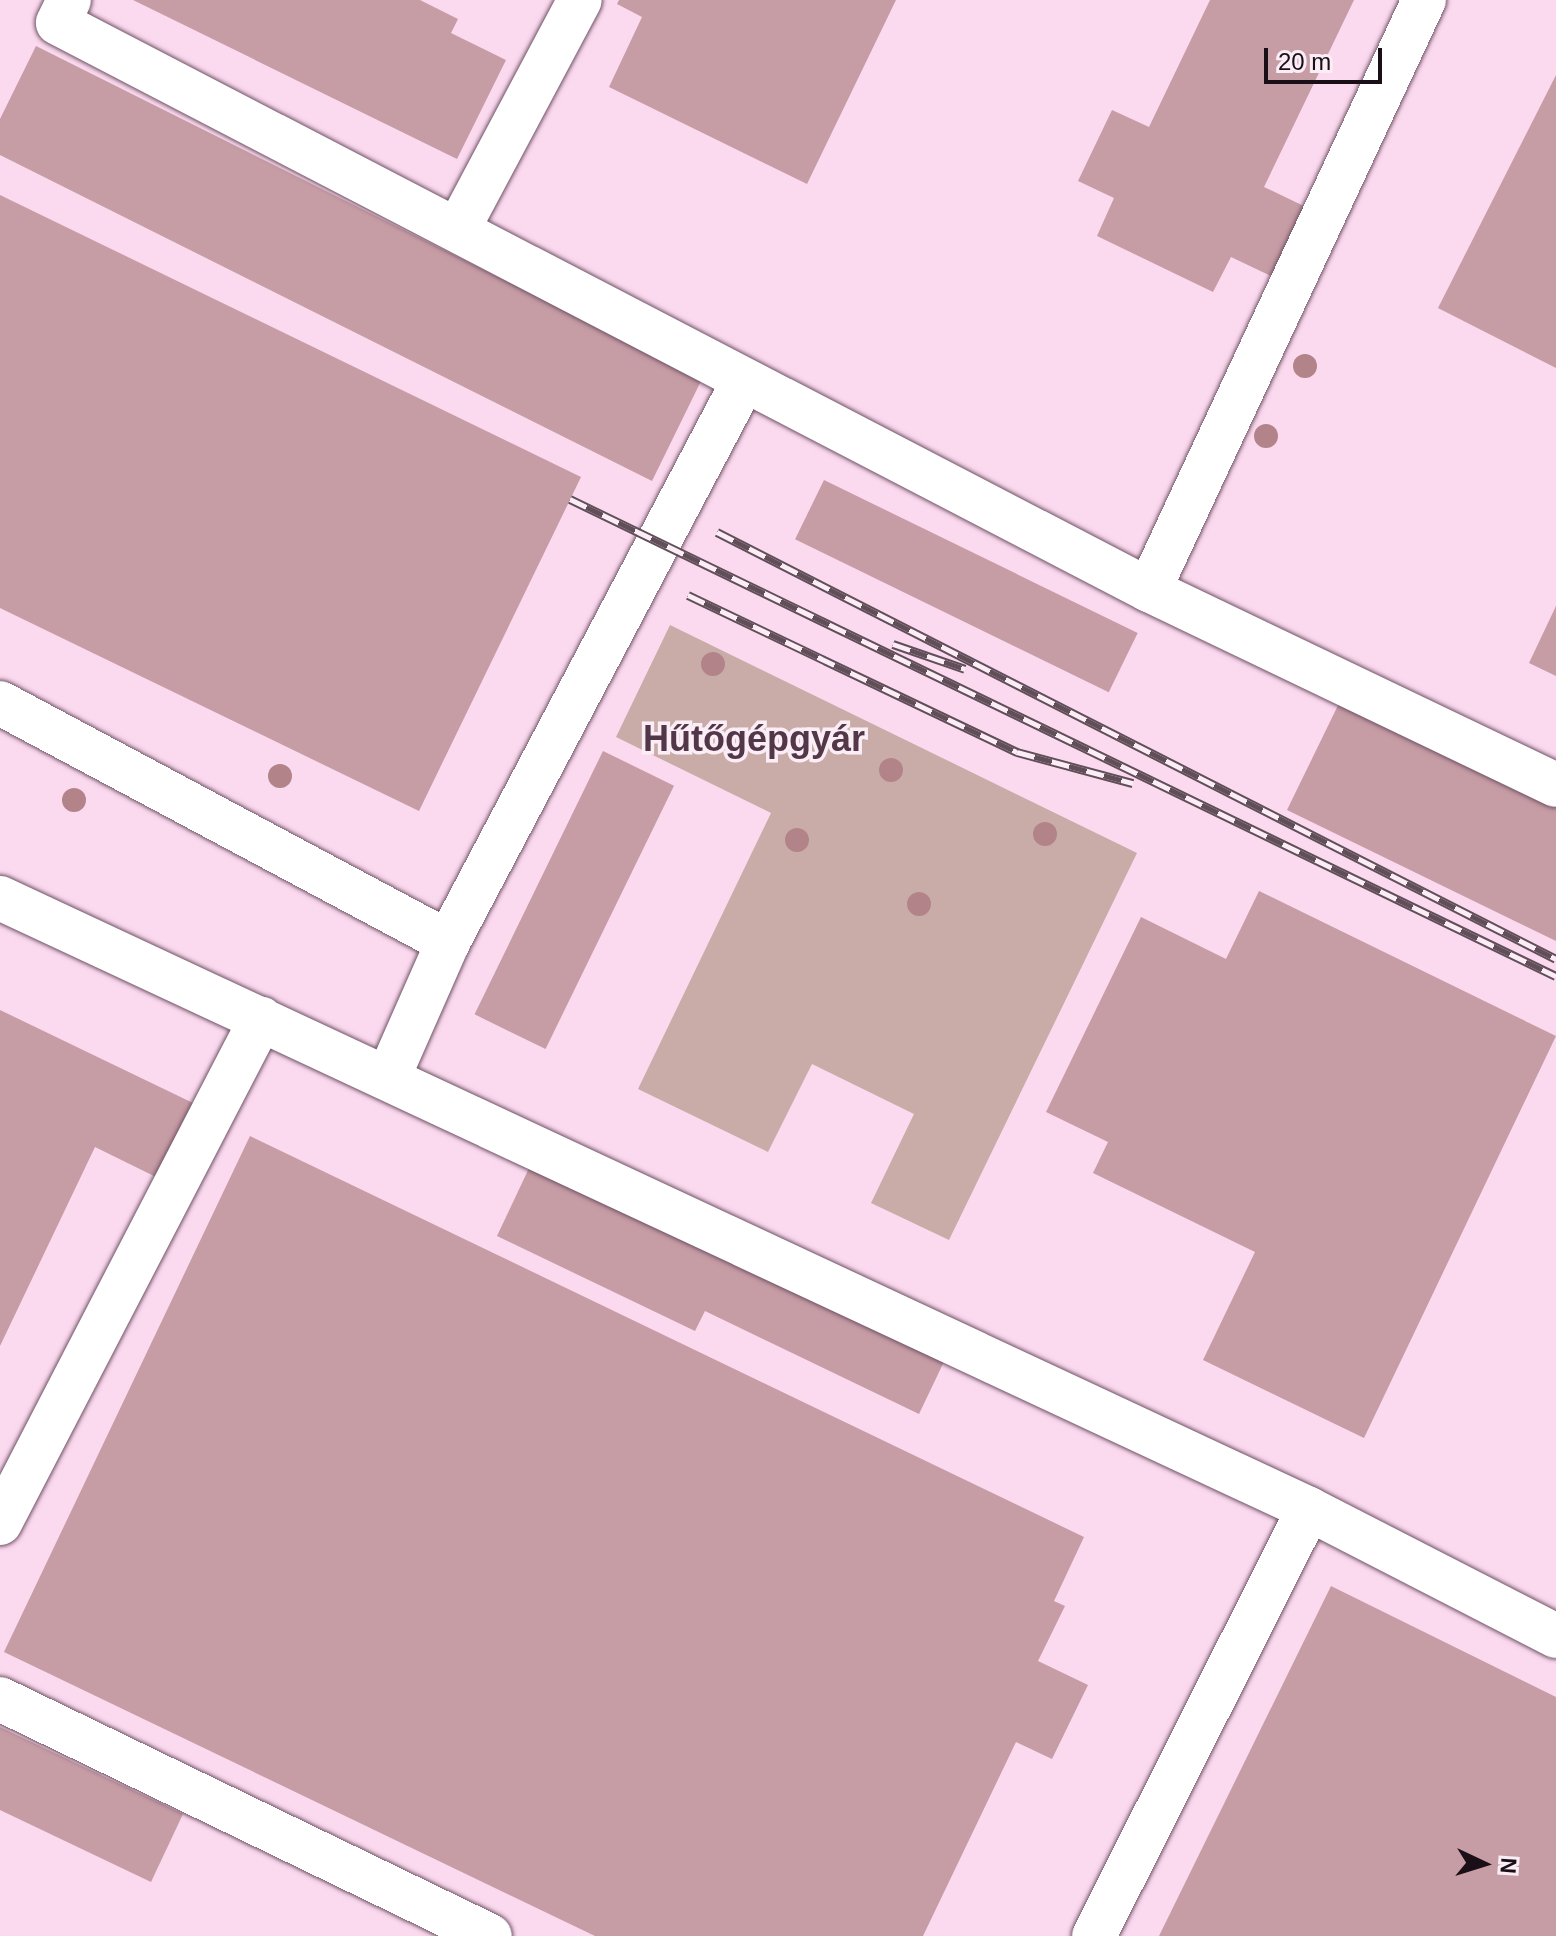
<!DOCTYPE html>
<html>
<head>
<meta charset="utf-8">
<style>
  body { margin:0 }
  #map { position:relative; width:1556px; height:1936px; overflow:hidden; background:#fbd9ee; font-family:Arial,sans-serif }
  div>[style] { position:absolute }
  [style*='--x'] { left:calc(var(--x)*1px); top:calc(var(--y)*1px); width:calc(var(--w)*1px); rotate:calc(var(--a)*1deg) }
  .green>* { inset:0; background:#c9aca7 }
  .building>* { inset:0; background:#c69ca5; transform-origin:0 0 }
  .roads { filter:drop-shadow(0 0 2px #6f5265) drop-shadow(0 0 2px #6f5265) }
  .minor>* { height:44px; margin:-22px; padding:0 22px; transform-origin:22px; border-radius:22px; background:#fff }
  .rail>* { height:9px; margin-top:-4.5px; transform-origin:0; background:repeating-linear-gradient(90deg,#fbedf6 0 18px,#604e59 0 36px); box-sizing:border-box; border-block:2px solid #604e59 }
  .trees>* { width:24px; height:24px; margin:-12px; border-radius:50%; background:#b2848a }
  span { translate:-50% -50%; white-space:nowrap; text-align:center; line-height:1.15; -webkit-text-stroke:7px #fbedf6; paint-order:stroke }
  .district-label { font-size:36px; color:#523749; font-weight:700 }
  .north { position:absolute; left:1444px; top:1824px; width:80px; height:80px; -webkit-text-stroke:6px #fbedf6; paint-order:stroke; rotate:94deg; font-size:22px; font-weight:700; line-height:32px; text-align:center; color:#1a0f16 }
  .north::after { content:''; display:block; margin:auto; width:28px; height:36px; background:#1a0f16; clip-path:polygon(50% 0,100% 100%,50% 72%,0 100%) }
  .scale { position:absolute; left:1264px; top:48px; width:118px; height:36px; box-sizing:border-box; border:4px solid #1a0f16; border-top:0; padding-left:10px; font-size:24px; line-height:28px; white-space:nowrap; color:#1a0f16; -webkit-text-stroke:6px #fbedf6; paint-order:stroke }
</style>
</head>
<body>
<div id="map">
  <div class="green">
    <div style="clip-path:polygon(670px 625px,1137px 853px,949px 1240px,871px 1203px,914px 1114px,812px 1064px,768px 1152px,638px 1089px,771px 813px,616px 737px)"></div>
  </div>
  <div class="building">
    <div style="clip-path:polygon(133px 0,420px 0,458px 19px,451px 33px,506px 60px,457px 159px)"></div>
    <div style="clip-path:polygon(619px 0,896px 0,807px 184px,609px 87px,642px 17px,617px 4px)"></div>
    <div style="clip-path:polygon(1210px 0,1354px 0,1264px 187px,1310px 209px,1277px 279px,1231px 257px,1213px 292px,1097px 236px,1114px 198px,1078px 181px,1112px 110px,1149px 127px)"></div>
    <div style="clip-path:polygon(36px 46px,702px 379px,652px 481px,0 155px,0 119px)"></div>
    <div style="clip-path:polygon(1556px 75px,1556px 368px,1438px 308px)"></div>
    <div style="clip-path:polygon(0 195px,581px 477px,419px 811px,0 608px)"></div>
    <div style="left:824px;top:480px;width:349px;height:66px;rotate:26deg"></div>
    <div style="clip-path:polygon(1556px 606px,1556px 676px,1529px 663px)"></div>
    <div style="clip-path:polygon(1345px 691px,1556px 794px,1556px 941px,1287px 810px)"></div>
    <div style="left:603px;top:751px;width:79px;height:293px;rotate:26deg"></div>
    <div style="clip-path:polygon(1259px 891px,1556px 1036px,1364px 1438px,1203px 1360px,1255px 1252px,1093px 1173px,1108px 1142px,1046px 1112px,1141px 917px,1226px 959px)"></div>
    <div style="clip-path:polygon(0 1010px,193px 1103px,158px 1178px,95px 1147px,0 1346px)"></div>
    <div style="clip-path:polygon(250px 1136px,1084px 1537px,1054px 1601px,1065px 1606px,1038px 1661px,1088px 1685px,1052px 1759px,1016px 1742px,923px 1936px,595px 1936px,4px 1652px)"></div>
    <div style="clip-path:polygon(538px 1149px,951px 1347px,919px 1414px,705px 1311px,695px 1331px,497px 1236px)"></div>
    <div style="clip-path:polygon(1331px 1586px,1556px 1697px,1556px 1936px,1159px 1936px)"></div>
    <div style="clip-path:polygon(0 1727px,183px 1814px,151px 1882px,0 1810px)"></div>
  </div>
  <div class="roads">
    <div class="minor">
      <div style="--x:69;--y:0;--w:25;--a:116"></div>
      <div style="--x:58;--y:23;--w:1230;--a:27.46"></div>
      <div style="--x:1149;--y:590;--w:451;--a:25.6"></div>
      <div style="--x:458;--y:229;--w:259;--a:-62"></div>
      <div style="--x:1149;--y:590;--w:651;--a:-65.01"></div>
      <div style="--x:0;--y:703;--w:508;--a:28.08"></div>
      <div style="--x:0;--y:898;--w:1445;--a:25.02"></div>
      <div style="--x:1309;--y:1509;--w:278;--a:27.2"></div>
      <div style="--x:388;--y:1078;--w:149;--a:-66.2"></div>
      <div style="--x:448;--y:942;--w:633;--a:-62.22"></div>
      <div style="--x:0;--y:1523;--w:568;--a:-62.62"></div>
      <div style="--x:0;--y:1699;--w:544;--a:25.81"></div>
      <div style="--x:1094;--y:1936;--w:478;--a:-63.3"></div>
    </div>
  </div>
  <div class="rail">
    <div style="--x:570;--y:499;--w:1095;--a:25.82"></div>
    <div style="--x:717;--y:532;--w:941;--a:26.97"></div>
    <div style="--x:688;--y:595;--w:365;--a:25.5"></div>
    <div style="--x:1017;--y:752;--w:120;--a:15"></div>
    <div style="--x:893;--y:644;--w:76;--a:19.1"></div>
  </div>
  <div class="trees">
    <div style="left:1305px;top:366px"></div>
    <div style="left:1266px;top:436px"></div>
    <div style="left:713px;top:664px"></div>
    <div style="left:891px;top:770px"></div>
    <div style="left:280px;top:776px"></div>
    <div style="left:74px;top:800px"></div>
    <div style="left:1045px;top:834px"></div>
    <div style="left:797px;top:840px"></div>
    <div style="left:919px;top:904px"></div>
  </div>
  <div class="district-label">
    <span style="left:754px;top:739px">Hűtőgépgyár</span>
  </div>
  <div class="north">N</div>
  <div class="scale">20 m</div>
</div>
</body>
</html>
